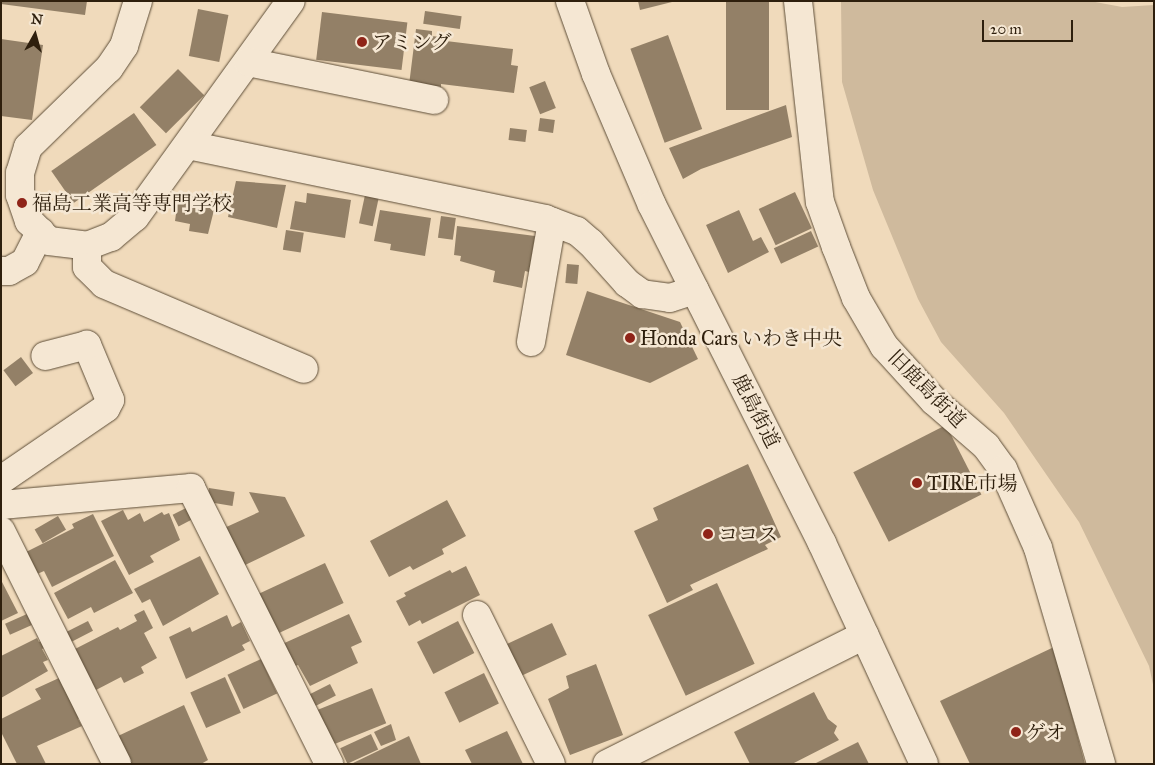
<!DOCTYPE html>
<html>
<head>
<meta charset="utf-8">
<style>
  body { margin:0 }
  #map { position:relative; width:1155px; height:765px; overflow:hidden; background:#f0dabb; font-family:"IM FELL Great Primer","Noto Serif JP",serif }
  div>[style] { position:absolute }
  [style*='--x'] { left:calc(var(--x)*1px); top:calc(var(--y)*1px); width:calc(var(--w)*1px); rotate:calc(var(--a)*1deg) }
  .green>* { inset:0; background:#cfba9d }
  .building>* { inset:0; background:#938067; transform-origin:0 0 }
  .roads { filter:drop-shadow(0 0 1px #5e4e38) drop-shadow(0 0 1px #5e4e38) }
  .minor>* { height:28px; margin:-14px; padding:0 14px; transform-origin:14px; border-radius:14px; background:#f5e7d3 }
  .dots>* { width:14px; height:14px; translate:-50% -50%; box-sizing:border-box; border:2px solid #f5e7d3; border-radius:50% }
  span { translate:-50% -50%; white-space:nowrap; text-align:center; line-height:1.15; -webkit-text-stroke:5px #f5e7d3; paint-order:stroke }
  .poi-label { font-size:20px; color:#2e1f0d }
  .left { translate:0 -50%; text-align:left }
  .street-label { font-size:20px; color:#2e1f0d }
  .frame { position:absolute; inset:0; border:2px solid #2e1f0d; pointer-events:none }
  .north { position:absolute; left:10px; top:10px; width:50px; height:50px; -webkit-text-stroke:4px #f5e7d3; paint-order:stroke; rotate:7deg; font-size:14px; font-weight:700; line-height:20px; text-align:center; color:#2e1f0d }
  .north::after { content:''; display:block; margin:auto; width:18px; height:22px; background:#2e1f0d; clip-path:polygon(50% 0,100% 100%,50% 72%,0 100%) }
  .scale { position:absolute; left:982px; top:20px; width:91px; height:22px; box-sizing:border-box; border:2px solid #2e1f0d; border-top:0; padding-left:6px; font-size:15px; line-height:18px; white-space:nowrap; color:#2e1f0d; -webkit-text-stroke:4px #f5e7d3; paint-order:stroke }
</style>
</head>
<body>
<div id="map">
  <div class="green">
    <div style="clip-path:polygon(841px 1px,1090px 1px,1122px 7px,1154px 5px,1154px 689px,1149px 666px,1079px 522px,1004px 413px,941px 342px,918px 299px,873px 190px,842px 82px)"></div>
  </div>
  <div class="building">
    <div style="clip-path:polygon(1px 1px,87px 1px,85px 15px,1px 4px)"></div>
    <div style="clip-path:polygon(638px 1px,672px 1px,672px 2px,640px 10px)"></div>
    <div style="left:726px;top:1px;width:43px;height:109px"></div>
    <div style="left:198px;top:9px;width:31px;height:48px;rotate:11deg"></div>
    <div style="left:425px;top:11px;width:37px;height:13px;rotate:8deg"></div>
    <div style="left:322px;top:12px;width:86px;height:48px;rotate:7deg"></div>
    <div style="clip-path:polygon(416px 29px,432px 31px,432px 36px,447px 38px,446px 41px,513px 49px,511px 65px,518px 66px,514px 93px,441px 84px,441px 89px,409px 85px)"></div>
    <div style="left:668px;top:35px;width:100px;height:40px;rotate:70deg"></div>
    <div style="clip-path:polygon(1px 39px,43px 45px,32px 120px,1px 116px)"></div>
    <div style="left:178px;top:69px;width:37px;height:54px;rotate:45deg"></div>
    <div style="left:545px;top:81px;width:29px;height:17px;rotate:68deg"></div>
    <div style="clip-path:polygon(786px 105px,792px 137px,701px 169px,683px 179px,669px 148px)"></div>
    <div style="left:134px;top:113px;width:39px;height:101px;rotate:55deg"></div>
    <div style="left:540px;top:118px;width:15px;height:13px;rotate:8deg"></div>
    <div style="left:510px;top:128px;width:17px;height:12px;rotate:7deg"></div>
    <div style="clip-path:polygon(236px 181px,286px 185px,277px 228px,228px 217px)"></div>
    <div style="clip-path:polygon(179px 191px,217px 198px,208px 234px,189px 231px,190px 224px,175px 221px)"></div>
    <div style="left:795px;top:192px;width:40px;height:40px;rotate:65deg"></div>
    <div style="clip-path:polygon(307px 193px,351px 200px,345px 238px,290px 229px,295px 201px,306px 203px)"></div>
    <div style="left:365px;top:195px;width:14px;height:29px;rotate:12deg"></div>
    <div style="clip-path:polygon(380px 210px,431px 218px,425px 256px,390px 250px,391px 244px,374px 241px)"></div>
    <div style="clip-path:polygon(739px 210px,753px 241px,761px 237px,769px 252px,728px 273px,706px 225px)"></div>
    <div style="left:441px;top:216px;width:15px;height:22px;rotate:8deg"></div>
    <div style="clip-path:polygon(457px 226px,535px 236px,529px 272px,525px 271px,522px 288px,493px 282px,495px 271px,460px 261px,461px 256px,454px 255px)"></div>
    <div style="left:286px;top:230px;width:18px;height:20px;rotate:9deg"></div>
    <div style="left:811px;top:231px;width:17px;height:41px;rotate:65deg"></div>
    <div style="left:567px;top:264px;width:12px;height:19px;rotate:5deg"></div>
    <div style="clip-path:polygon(587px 291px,680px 322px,698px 359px,650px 383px,566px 355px)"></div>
    <div style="left:21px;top:357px;width:20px;height:22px;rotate:53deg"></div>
    <div style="left:946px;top:425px;width:78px;height:104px;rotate:63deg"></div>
    <div style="clip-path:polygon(748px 464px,781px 537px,765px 545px,768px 549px,690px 585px,693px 590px,667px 603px,634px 531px,658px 520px,653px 508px)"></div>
    <div style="left:209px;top:488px;width:26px;height:14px;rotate:9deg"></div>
    <div style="clip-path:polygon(249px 492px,285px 497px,305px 536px,241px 567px,222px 529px,259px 512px)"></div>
    <div style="clip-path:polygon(447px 500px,466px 536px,442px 549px,444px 554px,413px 570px,410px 566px,389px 577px,370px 541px)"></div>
    <div style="left:186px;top:508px;width:13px;height:15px;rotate:63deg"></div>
    <div style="clip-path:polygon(123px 510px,128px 520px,140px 513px,144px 522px,162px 512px,164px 515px,169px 513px,180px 540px,150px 556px,154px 562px,129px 575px,101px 521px)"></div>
    <div style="clip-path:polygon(93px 514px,114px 556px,52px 587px,44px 571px,35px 575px,24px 553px,74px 528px,72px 524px)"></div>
    <div style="left:58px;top:516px;width:16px;height:27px;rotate:60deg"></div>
    <div style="clip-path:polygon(200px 556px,219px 594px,163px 626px,150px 599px,142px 603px,134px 589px)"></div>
    <div style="clip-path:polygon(115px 560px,133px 593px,94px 613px,91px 607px,68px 619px,54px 593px)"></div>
    <div style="left:325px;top:563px;width:44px;height:76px;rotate:65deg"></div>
    <div style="clip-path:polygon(466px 566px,480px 595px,422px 624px,420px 620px,409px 626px,396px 601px,406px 596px,404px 593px,450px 570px,452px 573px)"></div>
    <div style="clip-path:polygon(1px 580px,18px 613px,1px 621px)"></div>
    <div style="left:717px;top:583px;width:89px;height:76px;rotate:65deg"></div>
    <div style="clip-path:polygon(144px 610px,153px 628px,144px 633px,157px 658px,141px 667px,144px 673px,124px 683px,121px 677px,96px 690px,75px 649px,118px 627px,120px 630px,137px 621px,134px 615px)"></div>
    <div style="left:27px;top:614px;width:12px;height:24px;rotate:66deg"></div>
    <div style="clip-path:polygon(349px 614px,362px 642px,351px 647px,358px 663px,310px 686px,298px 665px,291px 668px,280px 645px)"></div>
    <div style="clip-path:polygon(227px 615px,232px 627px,241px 622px,250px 641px,242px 645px,245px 650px,186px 679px,169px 637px,190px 627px,192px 632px)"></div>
    <div style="left:88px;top:621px;width:11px;height:25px;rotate:63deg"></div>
    <div style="left:458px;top:621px;width:36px;height:46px;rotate:63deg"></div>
    <div style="left:552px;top:623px;width:35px;height:50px;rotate:65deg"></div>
    <div style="clip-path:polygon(37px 638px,39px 642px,44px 639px,48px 646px,42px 649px,48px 660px,43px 662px,48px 671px,1px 698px,1px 656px)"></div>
    <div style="clip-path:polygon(1054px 647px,1085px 764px,970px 764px,940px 701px)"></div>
    <div style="left:261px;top:659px;width:38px;height:37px;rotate:65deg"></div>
    <div style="clip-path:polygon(596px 664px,623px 735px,570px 755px,548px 699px,569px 688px,566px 676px)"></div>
    <div style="left:484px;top:673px;width:34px;height:44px;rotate:64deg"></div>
    <div style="left:225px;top:677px;width:39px;height:38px;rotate:66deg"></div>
    <div style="clip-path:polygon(59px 678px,63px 687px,67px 686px,82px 716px,78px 719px,82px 726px,37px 746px,46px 764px,17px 764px,1px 732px,1px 719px,41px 699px,35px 689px)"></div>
    <div style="left:330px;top:684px;width:13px;height:25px;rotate:63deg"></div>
    <div style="left:372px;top:688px;width:38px;height:63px;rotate:68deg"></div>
    <div style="clip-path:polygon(814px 692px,828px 719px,837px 726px,834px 733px,839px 740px,792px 764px,750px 764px,734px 732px)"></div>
    <div style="clip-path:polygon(184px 705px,208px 760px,201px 764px,131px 764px,118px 736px)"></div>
    <div style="clip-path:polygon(391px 724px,396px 740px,381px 746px,374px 732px)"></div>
    <div style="clip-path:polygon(507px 731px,523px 764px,472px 764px,465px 750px)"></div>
    <div style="left:371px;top:734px;width:17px;height:34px;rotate:65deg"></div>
    <div style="clip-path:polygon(409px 736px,421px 764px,351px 764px)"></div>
    <div style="clip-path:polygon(858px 742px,869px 764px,814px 764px)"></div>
  </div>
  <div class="roads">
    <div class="minor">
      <div style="--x:138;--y:1;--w:47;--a:107.3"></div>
      <div style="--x:124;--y:46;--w:27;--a:124"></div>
      <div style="--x:109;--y:68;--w:113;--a:135.7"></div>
      <div style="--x:28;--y:147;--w:27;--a:107"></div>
      <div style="--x:20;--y:173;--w:22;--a:90"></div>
      <div style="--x:20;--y:195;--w:28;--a:71"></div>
      <div style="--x:29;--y:221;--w:28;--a:45"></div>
      <div style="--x:49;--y:241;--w:38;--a:7"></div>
      <div style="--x:87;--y:246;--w:26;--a:-21"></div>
      <div style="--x:111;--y:237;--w:31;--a:-40"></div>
      <div style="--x:135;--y:217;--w:266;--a:-54.2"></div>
      <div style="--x:570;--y:1;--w:77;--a:70.4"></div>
      <div style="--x:596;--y:74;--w:142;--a:66.9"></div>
      <div style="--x:652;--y:205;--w:378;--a:63.3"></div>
      <div style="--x:822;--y:543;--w:243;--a:65.2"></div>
      <div style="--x:798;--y:1;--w:202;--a:83.8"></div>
      <div style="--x:820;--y:202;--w:48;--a:70.4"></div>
      <div style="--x:836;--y:247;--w:55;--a:68.6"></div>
      <div style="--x:856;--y:298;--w:56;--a:59.7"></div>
      <div style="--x:884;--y:346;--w:74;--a:47.7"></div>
      <div style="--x:934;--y:401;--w:69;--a:40.9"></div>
      <div style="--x:986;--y:446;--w:29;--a:54"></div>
      <div style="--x:1003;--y:469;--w:86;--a:66.1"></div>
      <div style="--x:1038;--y:548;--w:225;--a:73.7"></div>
      <div style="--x:248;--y:62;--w:190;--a:11.5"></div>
      <div style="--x:188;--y:145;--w:365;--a:11.7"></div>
      <div style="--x:545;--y:219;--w:34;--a:21"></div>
      <div style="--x:577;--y:231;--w:18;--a:41"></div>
      <div style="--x:591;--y:243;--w:54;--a:48"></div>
      <div style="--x:627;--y:283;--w:19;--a:36"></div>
      <div style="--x:642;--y:294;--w:28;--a:8"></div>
      <div style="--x:670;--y:298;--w:26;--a:-18"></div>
      <div style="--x:87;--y:246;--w:21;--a:90"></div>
      <div style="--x:87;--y:267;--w:24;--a:45"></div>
      <div style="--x:104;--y:284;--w:217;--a:23"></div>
      <div style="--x:1;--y:271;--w:8;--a:0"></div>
      <div style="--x:9;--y:271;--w:18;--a:-29"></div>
      <div style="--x:25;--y:262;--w:34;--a:-63"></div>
      <div style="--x:531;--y:342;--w:122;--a:-80.1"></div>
      <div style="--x:1;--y:480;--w:127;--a:-34.4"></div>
      <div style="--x:106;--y:408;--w:9;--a:-63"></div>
      <div style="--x:110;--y:400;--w:60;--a:-112.7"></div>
      <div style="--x:87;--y:345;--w:43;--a:165.3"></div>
      <div style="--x:1;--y:505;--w:191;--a:-5.1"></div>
      <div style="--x:191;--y:488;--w:309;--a:63.4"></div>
      <div style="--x:1;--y:531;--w:260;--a:63.5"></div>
      <div style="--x:477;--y:615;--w:166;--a:63.6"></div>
      <div style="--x:607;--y:764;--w:288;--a:-26.6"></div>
    </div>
  </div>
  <div class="dots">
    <div style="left:362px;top:42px;background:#8f2418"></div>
    <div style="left:22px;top:203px;background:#8f2418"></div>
    <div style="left:630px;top:338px;background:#8f2418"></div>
    <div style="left:917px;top:483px;background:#8f2418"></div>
    <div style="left:708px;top:534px;background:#8f2418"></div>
    <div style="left:1016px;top:732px;background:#8f2418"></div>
  </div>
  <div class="poi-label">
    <span class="left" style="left:372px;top:42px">アミング</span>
    <span class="left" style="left:32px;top:203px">福島工業高等専門学校</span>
    <span class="left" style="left:640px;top:338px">Honda Cars いわき中央</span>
    <span class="left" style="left:927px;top:483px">TIRE市場</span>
    <span class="left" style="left:718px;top:534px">ココス</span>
    <span class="left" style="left:1026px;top:732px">ゲオ</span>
  </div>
  <div class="street-label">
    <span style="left:927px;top:389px;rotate:45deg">旧鹿島街道</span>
    <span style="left:756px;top:411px;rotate:63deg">鹿島街道</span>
  </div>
  <div class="frame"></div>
  <div class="north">N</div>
  <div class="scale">20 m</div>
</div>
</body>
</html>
